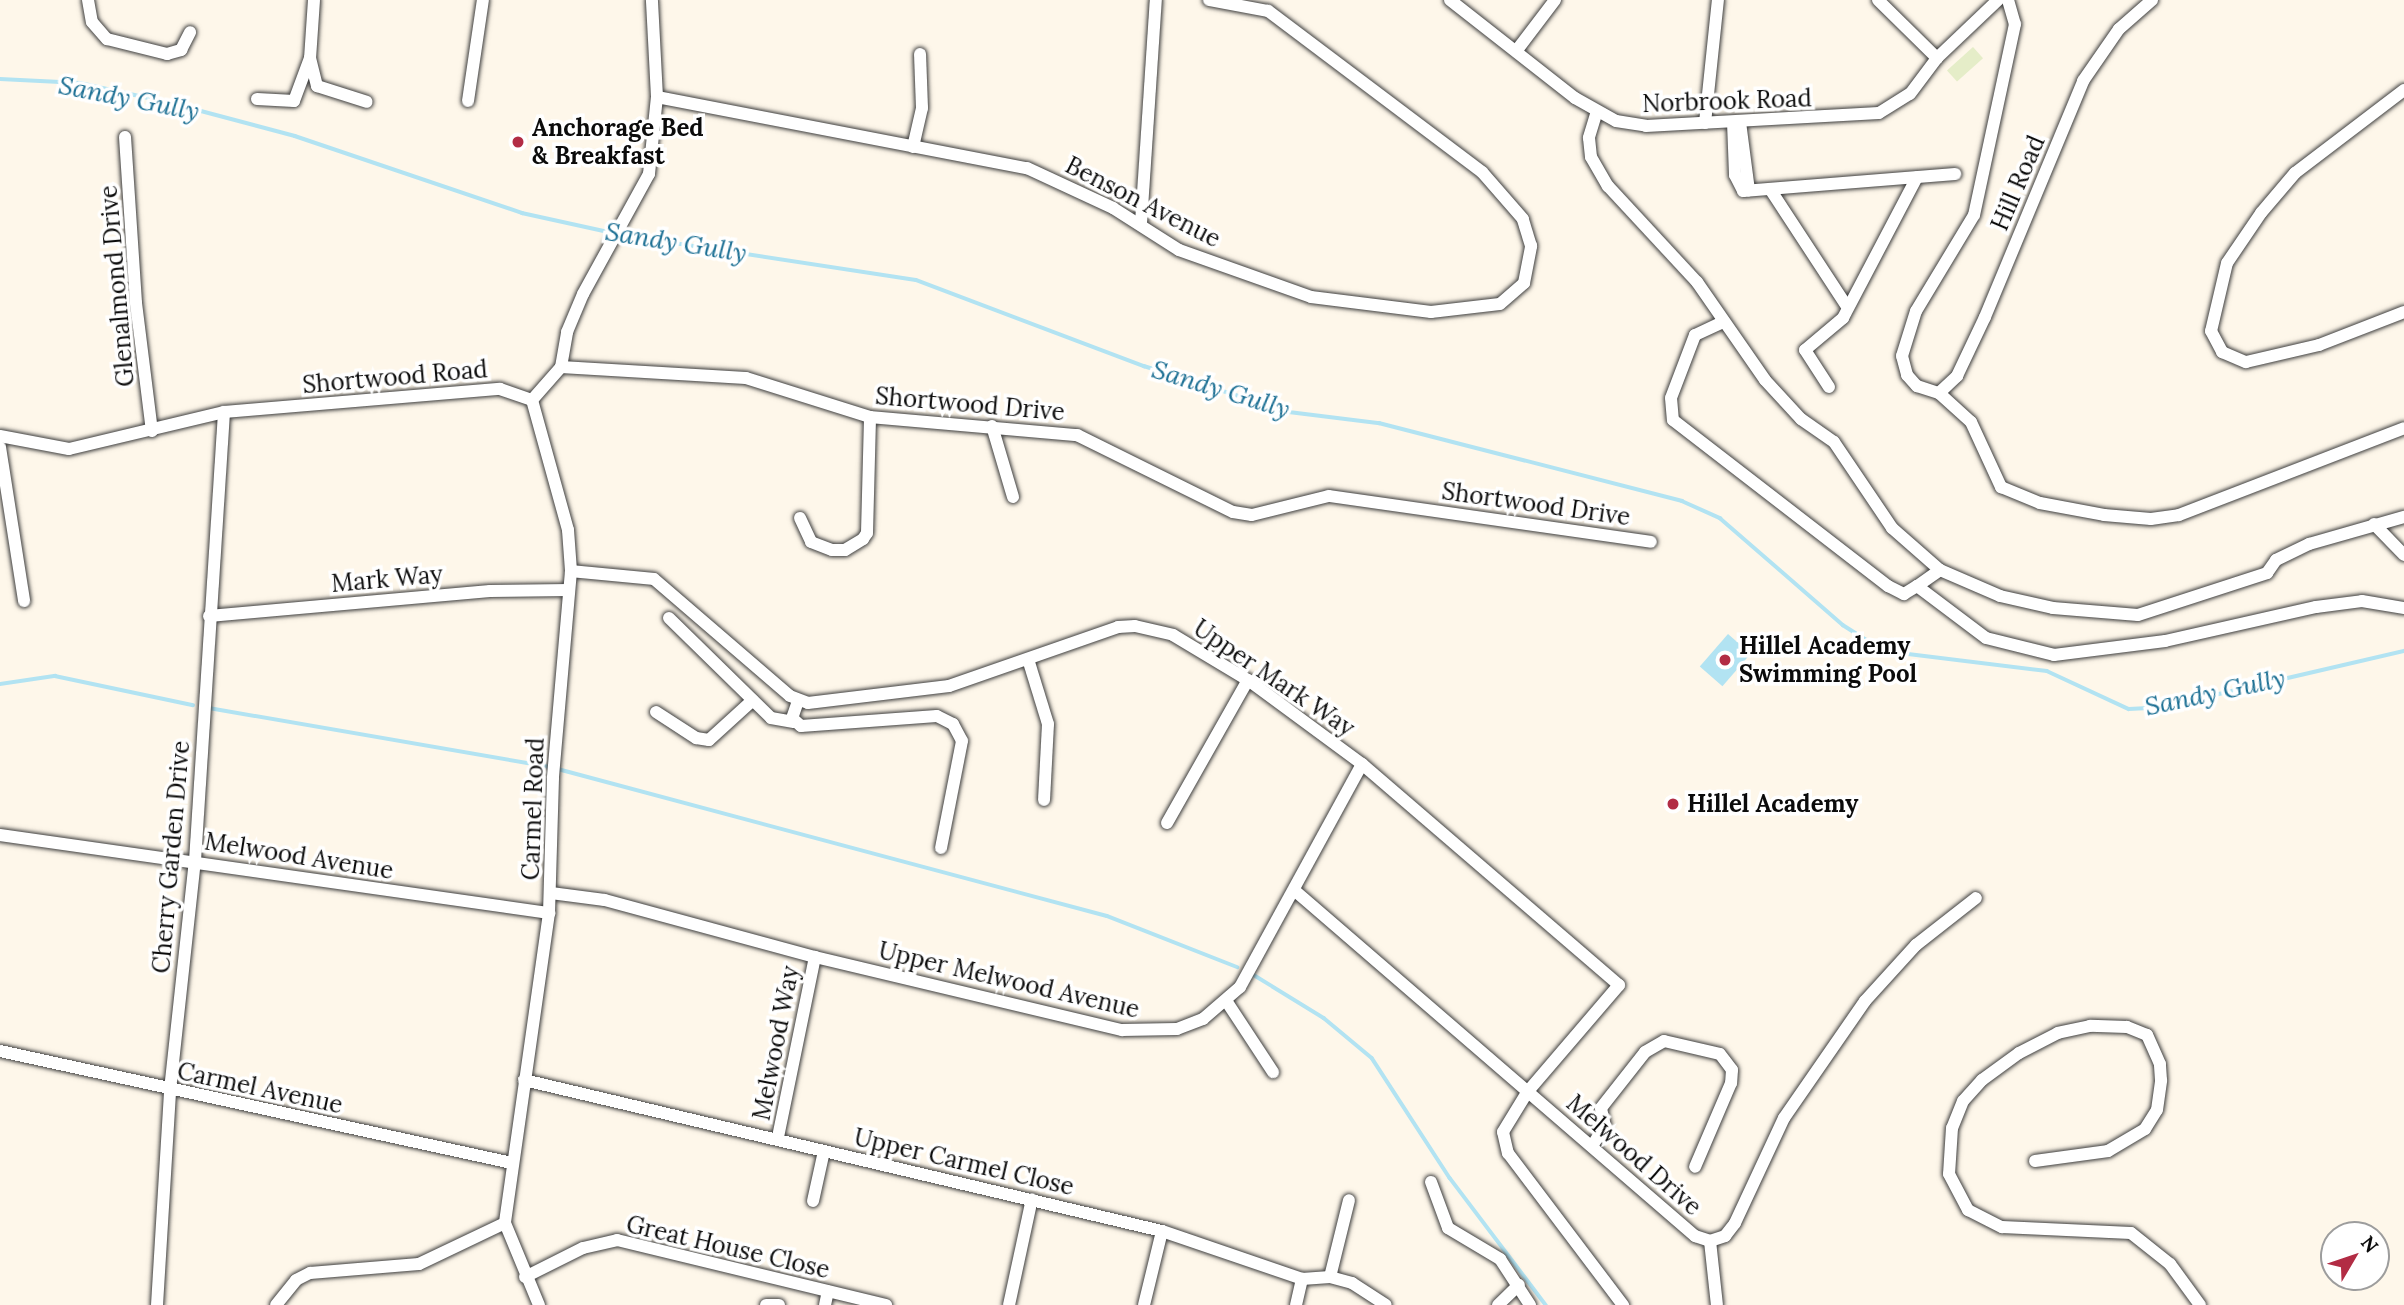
<!DOCTYPE html>
<html>
<head>
<meta charset="utf-8">
<style>
  body { margin:0 }
  #map { position:relative; width:2404px; height:1305px; overflow:hidden; background:#fef7ea; font-family:Lora,serif }
  div>[style] { position:absolute }
  [style*='--x'] { left:calc(var(--x)*1px); top:calc(var(--y)*1px); width:calc(var(--w)*1px); rotate:calc(var(--a)*1deg) }
  .pitch>* { inset:0; background:#e5edc8; transform-origin:0 0 }
  .water>* { inset:0; background:#b2e3f2; transform-origin:0 0 }
  .stream>* { height:3.5px; margin:-1.75px; padding:0 1.75px; transform-origin:1.75px; border-radius:1.75px; background:#b2e3f2 }
  .roads { filter:drop-shadow(0 0 2px #3e3e3e) drop-shadow(0 0 2px #3e3e3e) }
  .minor>* { height:12px; margin:-6px; padding:0 6px; transform-origin:6px; border-radius:6px; background:#fff }
  .dots>* { width:19px; height:19px; translate:-50% -50%; box-sizing:border-box; border:4px solid #fff; border-radius:50% }
  span { translate:-50% -50%; white-space:nowrap; text-align:center; line-height:1.15; -webkit-text-stroke:7px #fff; paint-order:stroke }
  .street-label { font-size:24px; color:#0b0b0b }
  .poi-label { font-size:24px; color:#0b0b0b; font-weight:700 }
  .left { translate:0 -50%; text-align:left }
  .water-label { font-size:26px; color:#1d7094; font-style:italic }
  .north { position:absolute; left:2320px; top:1221px; width:70px; height:70px; box-sizing:border-box; background:#fff; border:2px solid #9d9d9d; border-radius:50%; rotate:51deg; font-size:19px; font-weight:700; line-height:28px; text-align:center; color:#0b0b0b }
  .north::after { content:''; display:block; margin:auto; width:24px; height:32px; background:#b22c44; clip-path:polygon(50% 0,100% 100%,50% 72%,0 100%) }
</style>
</head>
<body>
<div id="map">
  <div class="pitch">
    <div style="left:1973px;top:47px;width:15px;height:35px;rotate:48deg"></div>
  </div>
  <div class="water">
    <div style="left:1728px;top:634px;width:30px;height:43px;rotate:41deg"></div>
  </div>
  <div class="stream">
    <div style="--x:0;--y:79;--w:80;--a:2.9"></div>
    <div style="--x:80;--y:83;--w:93;--a:12.4"></div>
    <div style="--x:171;--y:103;--w:128;--a:14.9"></div>
    <div style="--x:295;--y:136;--w:240;--a:18.7"></div>
    <div style="--x:522;--y:213;--w:102;--a:12.4"></div>
    <div style="--x:622;--y:235;--w:297;--a:8.7"></div>
    <div style="--x:916;--y:280;--w:244;--a:20.7"></div>
    <div style="--x:1144;--y:366;--w:152;--a:17.6"></div>
    <div style="--x:1289;--y:412;--w:91;--a:7"></div>
    <div style="--x:1379;--y:423;--w:313;--a:14.4"></div>
    <div style="--x:1682;--y:501;--w:42;--a:24.1"></div>
    <div style="--x:1720;--y:518;--w:163;--a:41"></div>
    <div style="--x:1843;--y:625;--w:49;--a:32.4"></div>
    <div style="--x:1884;--y:651;--w:164;--a:7"></div>
    <div style="--x:2047;--y:671;--w:90;--a:24.9"></div>
    <div style="--x:2129;--y:709;--w:34;--a:-3"></div>
    <div style="--x:2163;--y:707;--w:247;--a:-13.1"></div>
    <div style="--x:0;--y:684;--w:56;--a:-8.3"></div>
    <div style="--x:55;--y:676;--w:141;--a:11.9"></div>
    <div style="--x:209;--y:708;--w:346;--a:9.8"></div>
    <div style="--x:558;--y:769;--w:568;--a:14.99"></div>
    <div style="--x:1107;--y:916;--w:140;--a:21.4"></div>
    <div style="--x:1254;--y:975;--w:82;--a:31.6"></div>
    <div style="--x:1324;--y:1018;--w:62;--a:39.8"></div>
    <div style="--x:1372;--y:1058;--w:143;--a:57"></div>
    <div style="--x:1450;--y:1178;--w:159;--a:52.9"></div>
  </div>
  <div class="roads">
    <div class="minor">
      <div style="--x:88;--y:0;--w:22;--a:80"></div>
      <div style="--x:92;--y:22;--w:23;--a:49"></div>
      <div style="--x:107;--y:39;--w:62;--a:14"></div>
      <div style="--x:167;--y:54;--w:15;--a:-16"></div>
      <div style="--x:181;--y:50;--w:20;--a:-63"></div>
      <div style="--x:314;--y:0;--w:58;--a:93.9"></div>
      <div style="--x:310;--y:58;--w:29;--a:76"></div>
      <div style="--x:317;--y:86;--w:52;--a:17.7"></div>
      <div style="--x:1450;--y:0;--w:159;--a:38.1"></div>
      <div style="--x:1575;--y:98;--w:47;--a:29.3"></div>
      <div style="--x:1616;--y:121;--w:30;--a:9"></div>
      <div style="--x:1646;--y:126;--w:233;--a:-3.2"></div>
      <div style="--x:1879;--y:113;--w:36;--a:-32"></div>
      <div style="--x:1910;--y:94;--w:45;--a:-53.1"></div>
      <div style="--x:1937;--y:58;--w:84;--a:-43.6"></div>
      <div style="--x:1878;--y:0;--w:83;--a:44.5"></div>
      <div style="--x:2008;--y:0;--w:25;--a:74"></div>
      <div style="--x:2015;--y:24;--w:195;--a:102.1"></div>
      <div style="--x:1974;--y:215;--w:112;--a:121.1"></div>
      <div style="--x:1916;--y:311;--w:47;--a:107.3"></div>
      <div style="--x:1902;--y:356;--w:20;--a:75"></div>
      <div style="--x:1907;--y:375;--w:15;--a:48"></div>
      <div style="--x:1917;--y:386;--w:23;--a:18"></div>
      <div style="--x:1939;--y:393;--w:43;--a:42.2"></div>
      <div style="--x:1971;--y:422;--w:72;--a:65.2"></div>
      <div style="--x:2001;--y:487;--w:42;--a:22.3"></div>
      <div style="--x:2040;--y:503;--w:65;--a:10.6"></div>
      <div style="--x:2104;--y:515;--w:47;--a:4.9"></div>
      <div style="--x:2151;--y:519;--w:28;--a:-8"></div>
      <div style="--x:2179;--y:515;--w:241;--a:-21.1"></div>
      <div style="--x:1517;--y:50;--w:63;--a:-52.8"></div>
      <div style="--x:2404;--y:90;--w:137;--a:142.7"></div>
      <div style="--x:2295;--y:173;--w:52;--a:130.4"></div>
      <div style="--x:2261;--y:213;--w:60;--a:124.2"></div>
      <div style="--x:2227;--y:263;--w:70;--a:103.2"></div>
      <div style="--x:2211;--y:331;--w:24;--a:62"></div>
      <div style="--x:2222;--y:352;--w:26;--a:23"></div>
      <div style="--x:2246;--y:362;--w:75;--a:-13.1"></div>
      <div style="--x:2319;--y:345;--w:91;--a:-21.2"></div>
      <div style="--x:657;--y:97;--w:377;--a:10.9"></div>
      <div style="--x:1027;--y:168;--w:95;--a:24.9"></div>
      <div style="--x:1113;--y:208;--w:78;--a:32.5"></div>
      <div style="--x:1179;--y:250;--w:140;--a:19.6"></div>
      <div style="--x:1311;--y:297;--w:121;--a:7.1"></div>
      <div style="--x:1431;--y:312;--w:69;--a:-6.6"></div>
      <div style="--x:1500;--y:304;--w:32;--a:-41"></div>
      <div style="--x:1524;--y:283;--w:38;--a:-79"></div>
      <div style="--x:1531;--y:246;--w:28;--a:-107"></div>
      <div style="--x:1523;--y:219;--w:62;--a:-131.1"></div>
      <div style="--x:1482;--y:172;--w:268;--a:-143"></div>
      <div style="--x:1268;--y:11;--w:60;--a:-169.4"></div>
      <div style="--x:257;--y:99;--w:37;--a:3"></div>
      <div style="--x:294;--y:101;--w:46;--a:-69.6"></div>
      <div style="--x:468;--y:101;--w:102;--a:-81.6"></div>
      <div style="--x:1597;--y:111;--w:28;--a:107"></div>
      <div style="--x:1589;--y:138;--w:19;--a:84"></div>
      <div style="--x:1591;--y:157;--w:34;--a:60"></div>
      <div style="--x:1608;--y:186;--w:131;--a:47.2"></div>
      <div style="--x:1697;--y:282;--w:119;--a:55.2"></div>
      <div style="--x:1765;--y:380;--w:53;--a:47.3"></div>
      <div style="--x:1801;--y:419;--w:40;--a:34.9"></div>
      <div style="--x:1834;--y:442;--w:104;--a:56"></div>
      <div style="--x:1892;--y:528;--w:64;--a:41.2"></div>
      <div style="--x:1940;--y:570;--w:65;--a:23.4"></div>
      <div style="--x:2000;--y:596;--w:54;--a:12.8"></div>
      <div style="--x:2053;--y:608;--w:85;--a:4.7"></div>
      <div style="--x:2138;--y:615;--w:136;--a:-18"></div>
      <div style="--x:2267;--y:573;--w:16;--a:-55"></div>
      <div style="--x:2276;--y:560;--w:37;--a:-26"></div>
      <div style="--x:2309;--y:544;--w:99;--a:-15.9"></div>
      <div style="--x:1733;--y:122;--w:53;--a:87.8"></div>
      <div style="--x:1735;--y:175;--w:18;--a:63"></div>
      <div style="--x:1743;--y:191;--w:213;--a:-4.6"></div>
      <div style="--x:1740;--y:122;--w:69;--a:82.5"></div>
      <div style="--x:1705;--y:123;--w:124;--a:-84"></div>
      <div style="--x:125;--y:137;--w:166;--a:86.2"></div>
      <div style="--x:136;--y:303;--w:129;--a:82.9"></div>
      <div style="--x:913;--y:147;--w:40;--a:-77"></div>
      <div style="--x:922;--y:108;--w:54;--a:-92.1"></div>
      <div style="--x:1770;--y:189;--w:142;--a:56.8"></div>
      <div style="--x:1141;--y:223;--w:224;--a:-86.2"></div>
      <div style="--x:1723;--y:322;--w:31;--a:155"></div>
      <div style="--x:1695;--y:335;--w:67;--a:110.9"></div>
      <div style="--x:1671;--y:398;--w:22;--a:85"></div>
      <div style="--x:1673;--y:420;--w:272;--a:37.7"></div>
      <div style="--x:1888;--y:586;--w:18;--a:27"></div>
      <div style="--x:1904;--y:594;--w:15;--a:-32"></div>
      <div style="--x:561;--y:367;--w:185;--a:3.4"></div>
      <div style="--x:746;--y:378;--w:130;--a:17.5"></div>
      <div style="--x:870;--y:417;--w:208;--a:5"></div>
      <div style="--x:1077;--y:435;--w:174;--a:26.3"></div>
      <div style="--x:1233;--y:512;--w:19;--a:9"></div>
      <div style="--x:1252;--y:515;--w:79;--a:-13.9"></div>
      <div style="--x:1329;--y:496;--w:325;--a:8.1"></div>
      <div style="--x:1829;--y:387;--w:44;--a:-123"></div>
      <div style="--x:1805;--y:350;--w:50;--a:-40.1"></div>
      <div style="--x:1843;--y:318;--w:159;--a:-62.3"></div>
      <div style="--x:1939;--y:393;--w:25;--a:-43"></div>
      <div style="--x:1957;--y:376;--w:65;--a:-64.6"></div>
      <div style="--x:1985;--y:317;--w:256;--a:-67.4"></div>
      <div style="--x:2083;--y:81;--w:63;--a:-55.3"></div>
      <div style="--x:2119;--y:29;--w:44;--a:-41.3"></div>
      <div style="--x:532;--y:400;--w:135;--a:74.5"></div>
      <div style="--x:568;--y:530;--w:41;--a:85.8"></div>
      <div style="--x:571;--y:571;--w:208;--a:95"></div>
      <div style="--x:553;--y:778;--w:135;--a:91.7"></div>
      <div style="--x:549;--y:913;--w:313;--a:98.1"></div>
      <div style="--x:505;--y:1223;--w:89;--a:67.5"></div>
      <div style="--x:992;--y:426;--w:74;--a:73.5"></div>
      <div style="--x:0;--y:436;--w:70;--a:10.7"></div>
      <div style="--x:69;--y:449;--w:159;--a:-13.4"></div>
      <div style="--x:224;--y:412;--w:277;--a:-4.8"></div>
      <div style="--x:500;--y:389;--w:34;--a:19"></div>
      <div style="--x:532;--y:400;--w:44;--a:-48.7"></div>
      <div style="--x:561;--y:367;--w:36;--a:-80"></div>
      <div style="--x:567;--y:332;--w:41;--a:-67.2"></div>
      <div style="--x:583;--y:294;--w:137;--a:-61.2"></div>
      <div style="--x:649;--y:174;--w:77;--a:-84.1"></div>
      <div style="--x:657;--y:97;--w:97;--a:-93"></div>
      <div style="--x:0;--y:447;--w:156;--a:81.1"></div>
      <div style="--x:800;--y:518;--w:26;--a:65"></div>
      <div style="--x:811;--y:542;--w:22;--a:21"></div>
      <div style="--x:832;--y:550;--w:13;--a:0"></div>
      <div style="--x:845;--y:550;--w:21;--a:-31"></div>
      <div style="--x:863;--y:539;--w:7;--a:-56"></div>
      <div style="--x:867;--y:533;--w:116;--a:-88.5"></div>
      <div style="--x:2374;--y:524;--w:43;--a:45.9"></div>
      <div style="--x:1940;--y:570;--w:28;--a:145"></div>
      <div style="--x:1917;--y:586;--w:86;--a:37"></div>
      <div style="--x:1986;--y:638;--w:70;--a:14"></div>
      <div style="--x:2054;--y:655;--w:112;--a:-7.2"></div>
      <div style="--x:2165;--y:641;--w:155;--a:-12.7"></div>
      <div style="--x:2316;--y:607;--w:46;--a:-7.4"></div>
      <div style="--x:2362;--y:601;--w:43;--a:9.5"></div>
      <div style="--x:571;--y:571;--w:83;--a:5.5"></div>
      <div style="--x:654;--y:579;--w:179;--a:40.7"></div>
      <div style="--x:790;--y:696;--w:19;--a:21"></div>
      <div style="--x:808;--y:703;--w:142;--a:-6.9"></div>
      <div style="--x:949;--y:686;--w:179;--a:-19.2"></div>
      <div style="--x:1118;--y:627;--w:17;--a:-3"></div>
      <div style="--x:1135;--y:626;--w:39;--a:13"></div>
      <div style="--x:1173;--y:635;--w:87;--a:31"></div>
      <div style="--x:1248;--y:680;--w:142;--a:36.4"></div>
      <div style="--x:1362;--y:764;--w:339;--a:40.7"></div>
      <div style="--x:1619;--y:985;--w:140;--a:130.6"></div>
      <div style="--x:1528;--y:1091;--w:48;--a:121.4"></div>
      <div style="--x:1503;--y:1132;--w:22;--a:77"></div>
      <div style="--x:1508;--y:1153;--w:191;--a:52.9"></div>
      <div style="--x:209;--y:616;--w:282;--a:-5.1"></div>
      <div style="--x:490;--y:591;--w:79;--a:-0.7"></div>
      <div style="--x:669;--y:618;--w:143;--a:44.4"></div>
      <div style="--x:771;--y:718;--w:23;--a:10"></div>
      <div style="--x:1028;--y:659;--w:68;--a:72.9"></div>
      <div style="--x:1048;--y:724;--w:76;--a:93"></div>
      <div style="--x:798;--y:701;--w:18;--a:109"></div>
      <div style="--x:792;--y:718;--w:12;--a:42"></div>
      <div style="--x:801;--y:726;--w:136;--a:-4.2"></div>
      <div style="--x:937;--y:716;--w:18;--a:27"></div>
      <div style="--x:953;--y:724;--w:19;--a:62"></div>
      <div style="--x:962;--y:741;--w:109;--a:101.1"></div>
      <div style="--x:656;--y:712;--w:48;--a:33"></div>
      <div style="--x:696;--y:738;--w:13;--a:9"></div>
      <div style="--x:709;--y:740;--w:59;--a:-42.3"></div>
      <div style="--x:1167;--y:823;--w:164;--a:-60.5"></div>
      <div style="--x:0;--y:835;--w:555;--a:8.09"></div>
      <div style="--x:1294;--y:890;--w:530;--a:40.79"></div>
      <div style="--x:1695;--y:1236;--w:16;--a:18"></div>
      <div style="--x:1710;--y:1241;--w:16;--a:-18"></div>
      <div style="--x:1725;--y:1236;--w:16;--a:-52"></div>
      <div style="--x:1735;--y:1223;--w:116;--a:-65"></div>
      <div style="--x:1784;--y:1118;--w:142;--a:-55.3"></div>
      <div style="--x:1865;--y:1001;--w:76;--a:-47.7"></div>
      <div style="--x:1916;--y:945;--w:76;--a:-38.1"></div>
      <div style="--x:551;--y:893;--w:54;--a:7.4"></div>
      <div style="--x:605;--y:900;--w:218;--a:15.2"></div>
      <div style="--x:815;--y:957;--w:316;--a:13.4"></div>
      <div style="--x:1122;--y:1030;--w:55;--a:-1"></div>
      <div style="--x:1177;--y:1029;--w:28;--a:-21"></div>
      <div style="--x:1203;--y:1019;--w:49;--a:-40.9"></div>
      <div style="--x:1240;--y:987;--w:254;--a:-61.3"></div>
      <div style="--x:1227;--y:1002;--w:84;--a:56.7"></div>
      <div style="--x:0;--y:1051;--w:524;--a:12.34"></div>
      <div style="--x:524;--y:1080;--w:656;--a:13.32"></div>
      <div style="--x:1162;--y:1231;--w:148;--a:18.9"></div>
      <div style="--x:1302;--y:1279;--w:28;--a:-4"></div>
      <div style="--x:1330;--y:1277;--w:23;--a:15"></div>
      <div style="--x:1352;--y:1283;--w:40;--a:32.9"></div>
      <div style="--x:778;--y:1137;--w:184;--a:-78.4"></div>
      <div style="--x:1592;--y:1146;--w:24;--a:-57"></div>
      <div style="--x:1605;--y:1126;--w:18;--a:-103"></div>
      <div style="--x:1601;--y:1108;--w:71;--a:-51.8"></div>
      <div style="--x:1645;--y:1052;--w:22;--a:-30"></div>
      <div style="--x:1664;--y:1041;--w:57;--a:13.1"></div>
      <div style="--x:1720;--y:1054;--w:20;--a:53"></div>
      <div style="--x:1732;--y:1070;--w:13;--a:94"></div>
      <div style="--x:1731;--y:1083;--w:91;--a:113.2"></div>
      <div style="--x:2035;--y:1161;--w:74;--a:-7.8"></div>
      <div style="--x:2108;--y:1151;--w:43;--a:-30.7"></div>
      <div style="--x:2145;--y:1129;--w:22;--a:-58"></div>
      <div style="--x:2157;--y:1110;--w:30;--a:-82"></div>
      <div style="--x:2161;--y:1080;--w:16;--a:-94"></div>
      <div style="--x:2160;--y:1064;--w:32;--a:-114"></div>
      <div style="--x:2147;--y:1035;--w:22;--a:-158"></div>
      <div style="--x:2127;--y:1027;--w:37;--a:-178"></div>
      <div style="--x:2090;--y:1026;--w:33;--a:168"></div>
      <div style="--x:2058;--y:1033;--w:44;--a:152.9"></div>
      <div style="--x:2019;--y:1053;--w:46;--a:143.9"></div>
      <div style="--x:1982;--y:1080;--w:28;--a:132"></div>
      <div style="--x:1963;--y:1101;--w:29;--a:112"></div>
      <div style="--x:1952;--y:1128;--w:46;--a:93.7"></div>
      <div style="--x:1949;--y:1174;--w:41;--a:62.2"></div>
      <div style="--x:1968;--y:1210;--w:38;--a:27"></div>
      <div style="--x:2002;--y:1227;--w:129;--a:2.7"></div>
      <div style="--x:2131;--y:1233;--w:50;--a:38.5"></div>
      <div style="--x:2170;--y:1264;--w:51;--a:53.8"></div>
      <div style="--x:1431;--y:1182;--w:49;--a:69.7"></div>
      <div style="--x:1448;--y:1228;--w:61;--a:30.8"></div>
      <div style="--x:1500;--y:1259;--w:55;--a:56.9"></div>
      <div style="--x:813;--y:1201;--w:51;--a:-77.6"></div>
      <div style="--x:1710;--y:1241;--w:64;--a:83.8"></div>
      <div style="--x:525;--y:1277;--w:65;--a:-26.6"></div>
      <div style="--x:583;--y:1248;--w:35;--a:-13"></div>
      <div style="--x:617;--y:1240;--w:277;--a:13.6"></div>
      <div style="--x:1330;--y:1277;--w:79;--a:-76.1"></div>
      <div style="--x:157;--y:1305;--w:215;--a:-86.5"></div>
      <div style="--x:170;--y:1090;--w:230;--a:-83.8"></div>
      <div style="--x:195;--y:861;--w:450;--a:-86.3"></div>
      <div style="--x:276;--y:1305;--w:32;--a:-51"></div>
      <div style="--x:296;--y:1280;--w:16;--a:-27"></div>
      <div style="--x:310;--y:1273;--w:109;--a:-4.7"></div>
      <div style="--x:419;--y:1264;--w:95;--a:-25.5"></div>
      <div style="--x:766;--y:1305;--w:13;--a:0"></div>
      <div style="--x:825;--y:1305;--w:14;--a:-78"></div>
      <div style="--x:1009;--y:1305;--w:108;--a:-77.8"></div>
      <div style="--x:1144;--y:1305;--w:76;--a:-76.3"></div>
      <div style="--x:1296;--y:1305;--w:27;--a:-77"></div>
      <div style="--x:1498;--y:1305;--w:29;--a:-44"></div>
    </div>
  </div>
  <div class="dots">
    <div style="left:518px;top:142px;background:#b22c44"></div>
    <div style="left:1725px;top:660px;background:#b22c44"></div>
    <div style="left:1673px;top:804px;background:#b22c44"></div>
  </div>
  <div class="street-label">
    <span style="left:1727px;top:101px;rotate:-2deg">Norbrook Road</span>
    <span style="left:2018px;top:183px;rotate:-67deg">Hill Road</span>
    <span style="left:1143px;top:202px;rotate:27deg">Benson Avenue</span>
    <span style="left:117px;top:286px;rotate:-95deg">Glenalmond Drive</span>
    <span style="left:395px;top:377px;rotate:-5deg">Shortwood Road</span>
    <span style="left:970px;top:404px;rotate:5deg">Shortwood Drive</span>
    <span style="left:1536px;top:504px;rotate:8deg">Shortwood Drive</span>
    <span style="left:387px;top:579px;rotate:-5deg">Mark Way</span>
    <span style="left:1274px;top:678px;rotate:34deg">Upper Mark Way</span>
    <span style="left:533px;top:809px;rotate:-88deg">Carmel Road</span>
    <span style="left:299px;top:856px;rotate:9deg">Melwood Avenue</span>
    <span style="left:171px;top:857px;rotate:-85deg">Cherry Garden Drive</span>
    <span style="left:1009px;top:980px;rotate:13deg">Upper Melwood Avenue</span>
    <span style="left:776px;top:1043px;rotate:-79deg">Melwood Way</span>
    <span style="left:260px;top:1088px;rotate:12deg">Carmel Avenue</span>
    <span style="left:1634px;top:1155px;rotate:41deg">Melwood Drive</span>
    <span style="left:964px;top:1162px;rotate:13deg">Upper Carmel Close</span>
    <span style="left:728px;top:1247px;rotate:13deg">Great House Close</span>
  </div>
  <div class="poi-label">
    <span class="left" style="left:532px;top:142px">Anchorage Bed<br>&amp; Breakfast</span>
    <span class="left" style="left:1739px;top:660px">Hillel Academy<br>Swimming Pool</span>
    <span class="left" style="left:1687px;top:804px">Hillel Academy</span>
  </div>
  <div class="water-label">
    <span style="left:129px;top:98px;rotate:11deg">Sandy Gully</span>
    <span style="left:676px;top:242px;rotate:9deg">Sandy Gully</span>
    <span style="left:1221px;top:389px;rotate:17deg">Sandy Gully</span>
    <span style="left:2215px;top:692px;rotate:-12deg">Sandy Gully</span>
  </div>
  <div class="north">N</div>
</div>
</body>
</html>
